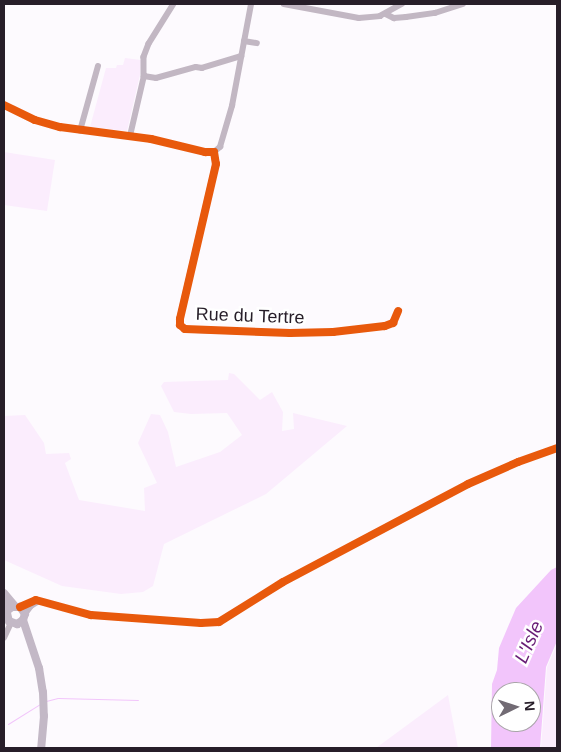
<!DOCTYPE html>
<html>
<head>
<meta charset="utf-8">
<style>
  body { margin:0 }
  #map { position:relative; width:561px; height:752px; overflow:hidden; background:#fdfafe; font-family:Helvetica,sans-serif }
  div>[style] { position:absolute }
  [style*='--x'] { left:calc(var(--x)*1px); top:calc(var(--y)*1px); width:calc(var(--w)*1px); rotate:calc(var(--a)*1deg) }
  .green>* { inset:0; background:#fbedfd }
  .water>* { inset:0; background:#f2c5fb }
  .stream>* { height:1px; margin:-0.5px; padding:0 0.5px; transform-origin:0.5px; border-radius:0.5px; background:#f2c5fb }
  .minor>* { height:5.5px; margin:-2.75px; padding:0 2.75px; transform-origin:2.75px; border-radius:2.75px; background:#c2b7c3 }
  .major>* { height:8px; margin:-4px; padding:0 4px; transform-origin:4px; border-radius:4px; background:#c3b8c6 }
  .cycleway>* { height:8px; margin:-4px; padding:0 4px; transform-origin:4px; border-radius:4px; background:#e8590c }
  span { translate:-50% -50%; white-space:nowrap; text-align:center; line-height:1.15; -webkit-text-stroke:5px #fff; paint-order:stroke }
  .street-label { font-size:18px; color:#271e29 }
  .water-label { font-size:19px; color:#671c75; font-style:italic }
  .frame { position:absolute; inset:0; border:5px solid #271e29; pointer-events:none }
  .north { position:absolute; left:491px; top:682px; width:50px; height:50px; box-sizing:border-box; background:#fff; border:1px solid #a9a5a9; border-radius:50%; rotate:86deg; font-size:14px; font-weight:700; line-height:20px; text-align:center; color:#271e29 }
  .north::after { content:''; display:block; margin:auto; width:18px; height:22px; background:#726b74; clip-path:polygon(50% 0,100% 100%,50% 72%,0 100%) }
</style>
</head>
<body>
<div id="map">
  <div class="green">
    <div style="clip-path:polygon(125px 58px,141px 60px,140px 75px,127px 131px,90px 127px,106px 68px,116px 68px,117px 65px,123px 65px)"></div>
    <div style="clip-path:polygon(4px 152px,55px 160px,47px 211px,4px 205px)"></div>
    <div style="clip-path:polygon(229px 373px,234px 374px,260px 400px,272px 392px,283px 412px,282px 431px,294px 429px,293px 413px,347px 426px,266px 494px,164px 544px,153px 586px,143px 592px,121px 594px,62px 586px,4px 560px,4px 416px,25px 415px,44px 443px,46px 454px,69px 453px,71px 459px,65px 463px,79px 500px,145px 511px,144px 488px,157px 483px,138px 443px,151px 414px,160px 415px,168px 432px,176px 467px,220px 452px,242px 435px,227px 413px,191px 414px,174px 412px,161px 386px,164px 382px,228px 380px)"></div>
    <div style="clip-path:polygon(557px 644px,557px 748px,541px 748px,547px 667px)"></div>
    <div style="clip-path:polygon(448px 695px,458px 748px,376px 748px)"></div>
  </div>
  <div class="water">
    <div style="clip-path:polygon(evenodd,557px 567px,557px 641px,546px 667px,540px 748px,491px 748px,492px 684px,497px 670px,499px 648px,516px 608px,551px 570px,557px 567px,501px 692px,531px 692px,531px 722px,501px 722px,501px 692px)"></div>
  </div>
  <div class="stream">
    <div style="--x:46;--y:701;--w:12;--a:-14"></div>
    <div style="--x:58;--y:698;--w:80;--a:1.4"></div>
    <div style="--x:8;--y:724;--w:38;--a:-32"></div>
  </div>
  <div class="minor">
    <div style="--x:174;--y:4;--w:47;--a:122"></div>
    <div style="--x:149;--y:44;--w:14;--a:111"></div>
    <div style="--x:144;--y:57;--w:19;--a:90"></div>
    <div style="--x:144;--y:76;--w:12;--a:9"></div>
    <div style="--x:156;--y:78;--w:41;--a:-15.4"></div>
    <div style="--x:196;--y:67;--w:6;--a:9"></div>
    <div style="--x:202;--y:68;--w:41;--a:-17.1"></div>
    <div style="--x:284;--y:4;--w:76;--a:10.6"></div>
    <div style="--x:359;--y:18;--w:21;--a:-5"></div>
    <div style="--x:380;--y:16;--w:25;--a:-29"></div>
    <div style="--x:386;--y:14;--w:9;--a:27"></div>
    <div style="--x:394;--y:18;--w:12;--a:-5"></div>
    <div style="--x:406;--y:17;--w:29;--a:-8"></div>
    <div style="--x:435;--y:13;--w:29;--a:-18"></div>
    <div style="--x:244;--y:41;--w:13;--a:9"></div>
    <div style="--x:4;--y:105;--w:34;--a:26"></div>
    <div style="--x:35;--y:120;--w:26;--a:16"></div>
    <div style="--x:60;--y:127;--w:92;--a:7.5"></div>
    <div style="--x:151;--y:139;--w:56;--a:13.5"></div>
    <div style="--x:205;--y:152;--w:9;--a:0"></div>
    <div style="--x:80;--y:131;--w:67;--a:-74.5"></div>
    <div style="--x:130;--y:136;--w:62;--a:-76.9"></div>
    <div style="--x:214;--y:152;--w:12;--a:81"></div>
    <div style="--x:216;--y:164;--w:159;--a:103.1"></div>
    <div style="--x:180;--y:319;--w:6;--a:90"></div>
    <div style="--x:180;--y:325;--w:6;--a:39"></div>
    <div style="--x:185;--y:329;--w:10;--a:6"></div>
    <div style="--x:195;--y:330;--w:95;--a:1.8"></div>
    <div style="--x:290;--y:333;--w:43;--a:-1.3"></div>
    <div style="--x:333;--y:332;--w:52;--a:-6.6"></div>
    <div style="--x:385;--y:326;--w:9;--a:-21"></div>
    <div style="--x:393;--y:323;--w:13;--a:-67"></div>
    <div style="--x:214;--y:152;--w:8;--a:-40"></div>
    <div style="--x:220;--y:147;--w:43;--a:-73.7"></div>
    <div style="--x:232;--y:106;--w:104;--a:-79.4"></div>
    <div style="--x:20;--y:607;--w:17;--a:-24"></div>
    <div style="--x:36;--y:600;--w:57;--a:15.3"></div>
    <div style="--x:91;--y:615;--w:110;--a:4.2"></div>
    <div style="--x:201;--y:623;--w:18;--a:-3"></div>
    <div style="--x:219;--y:622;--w:75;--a:-32"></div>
    <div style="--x:283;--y:582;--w:209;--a:-27.9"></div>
    <div style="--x:468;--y:484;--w:55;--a:-23.7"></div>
    <div style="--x:518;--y:462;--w:41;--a:-19.7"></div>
    <div style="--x:25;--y:614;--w:10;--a:-53"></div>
    <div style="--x:31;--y:606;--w:9;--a:-32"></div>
    <div style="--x:4;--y:638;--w:17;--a:-65"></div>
  </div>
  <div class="major">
    <div style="--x:4;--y:593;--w:17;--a:50"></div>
    <div style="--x:4;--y:600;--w:22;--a:77"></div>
    <div style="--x:9;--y:621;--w:9;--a:21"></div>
    <div style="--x:17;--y:624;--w:7;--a:-34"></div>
    <div style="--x:23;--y:620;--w:6;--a:-72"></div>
    <div style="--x:25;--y:614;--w:9;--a:-126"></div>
    <div style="--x:20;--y:607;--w:8;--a:180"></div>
    <div style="--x:12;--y:607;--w:5;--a:143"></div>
    <div style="--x:23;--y:620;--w:51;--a:71.6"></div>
    <div style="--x:39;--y:668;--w:24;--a:81"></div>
    <div style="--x:43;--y:692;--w:24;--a:88"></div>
    <div style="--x:44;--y:716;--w:32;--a:95"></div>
  </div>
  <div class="cycleway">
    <div style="--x:4;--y:105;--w:34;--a:26"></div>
    <div style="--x:35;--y:120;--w:26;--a:16"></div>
    <div style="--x:60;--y:127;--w:92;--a:7.5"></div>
    <div style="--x:151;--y:139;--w:56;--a:13.5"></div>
    <div style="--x:205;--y:152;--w:9;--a:0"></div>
    <div style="--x:214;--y:152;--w:12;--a:81"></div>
    <div style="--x:216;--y:164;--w:159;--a:103.1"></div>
    <div style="--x:180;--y:319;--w:6;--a:90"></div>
    <div style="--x:180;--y:325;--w:6;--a:39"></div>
    <div style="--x:185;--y:329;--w:105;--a:2.2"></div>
    <div style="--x:290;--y:333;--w:43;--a:-1.3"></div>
    <div style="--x:333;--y:332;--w:52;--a:-6.6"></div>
    <div style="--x:385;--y:326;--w:9;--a:-21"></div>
    <div style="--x:393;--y:323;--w:13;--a:-67"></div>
    <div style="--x:20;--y:607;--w:17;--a:-24"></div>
    <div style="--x:36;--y:600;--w:57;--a:15.3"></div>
    <div style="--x:91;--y:615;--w:110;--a:4.2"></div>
    <div style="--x:201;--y:623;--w:18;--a:-3"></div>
    <div style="--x:219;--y:622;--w:75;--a:-32"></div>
    <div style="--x:283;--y:582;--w:209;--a:-27.9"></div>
    <div style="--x:468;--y:484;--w:55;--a:-23.7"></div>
    <div style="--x:518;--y:462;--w:41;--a:-19.7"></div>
  </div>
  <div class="street-label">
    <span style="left:250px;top:316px;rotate:2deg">Rue du Tertre</span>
  </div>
  <div class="water-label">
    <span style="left:529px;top:642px;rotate:-66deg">L'Isle</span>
  </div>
  <div class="frame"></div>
  <div class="north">N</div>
</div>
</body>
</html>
